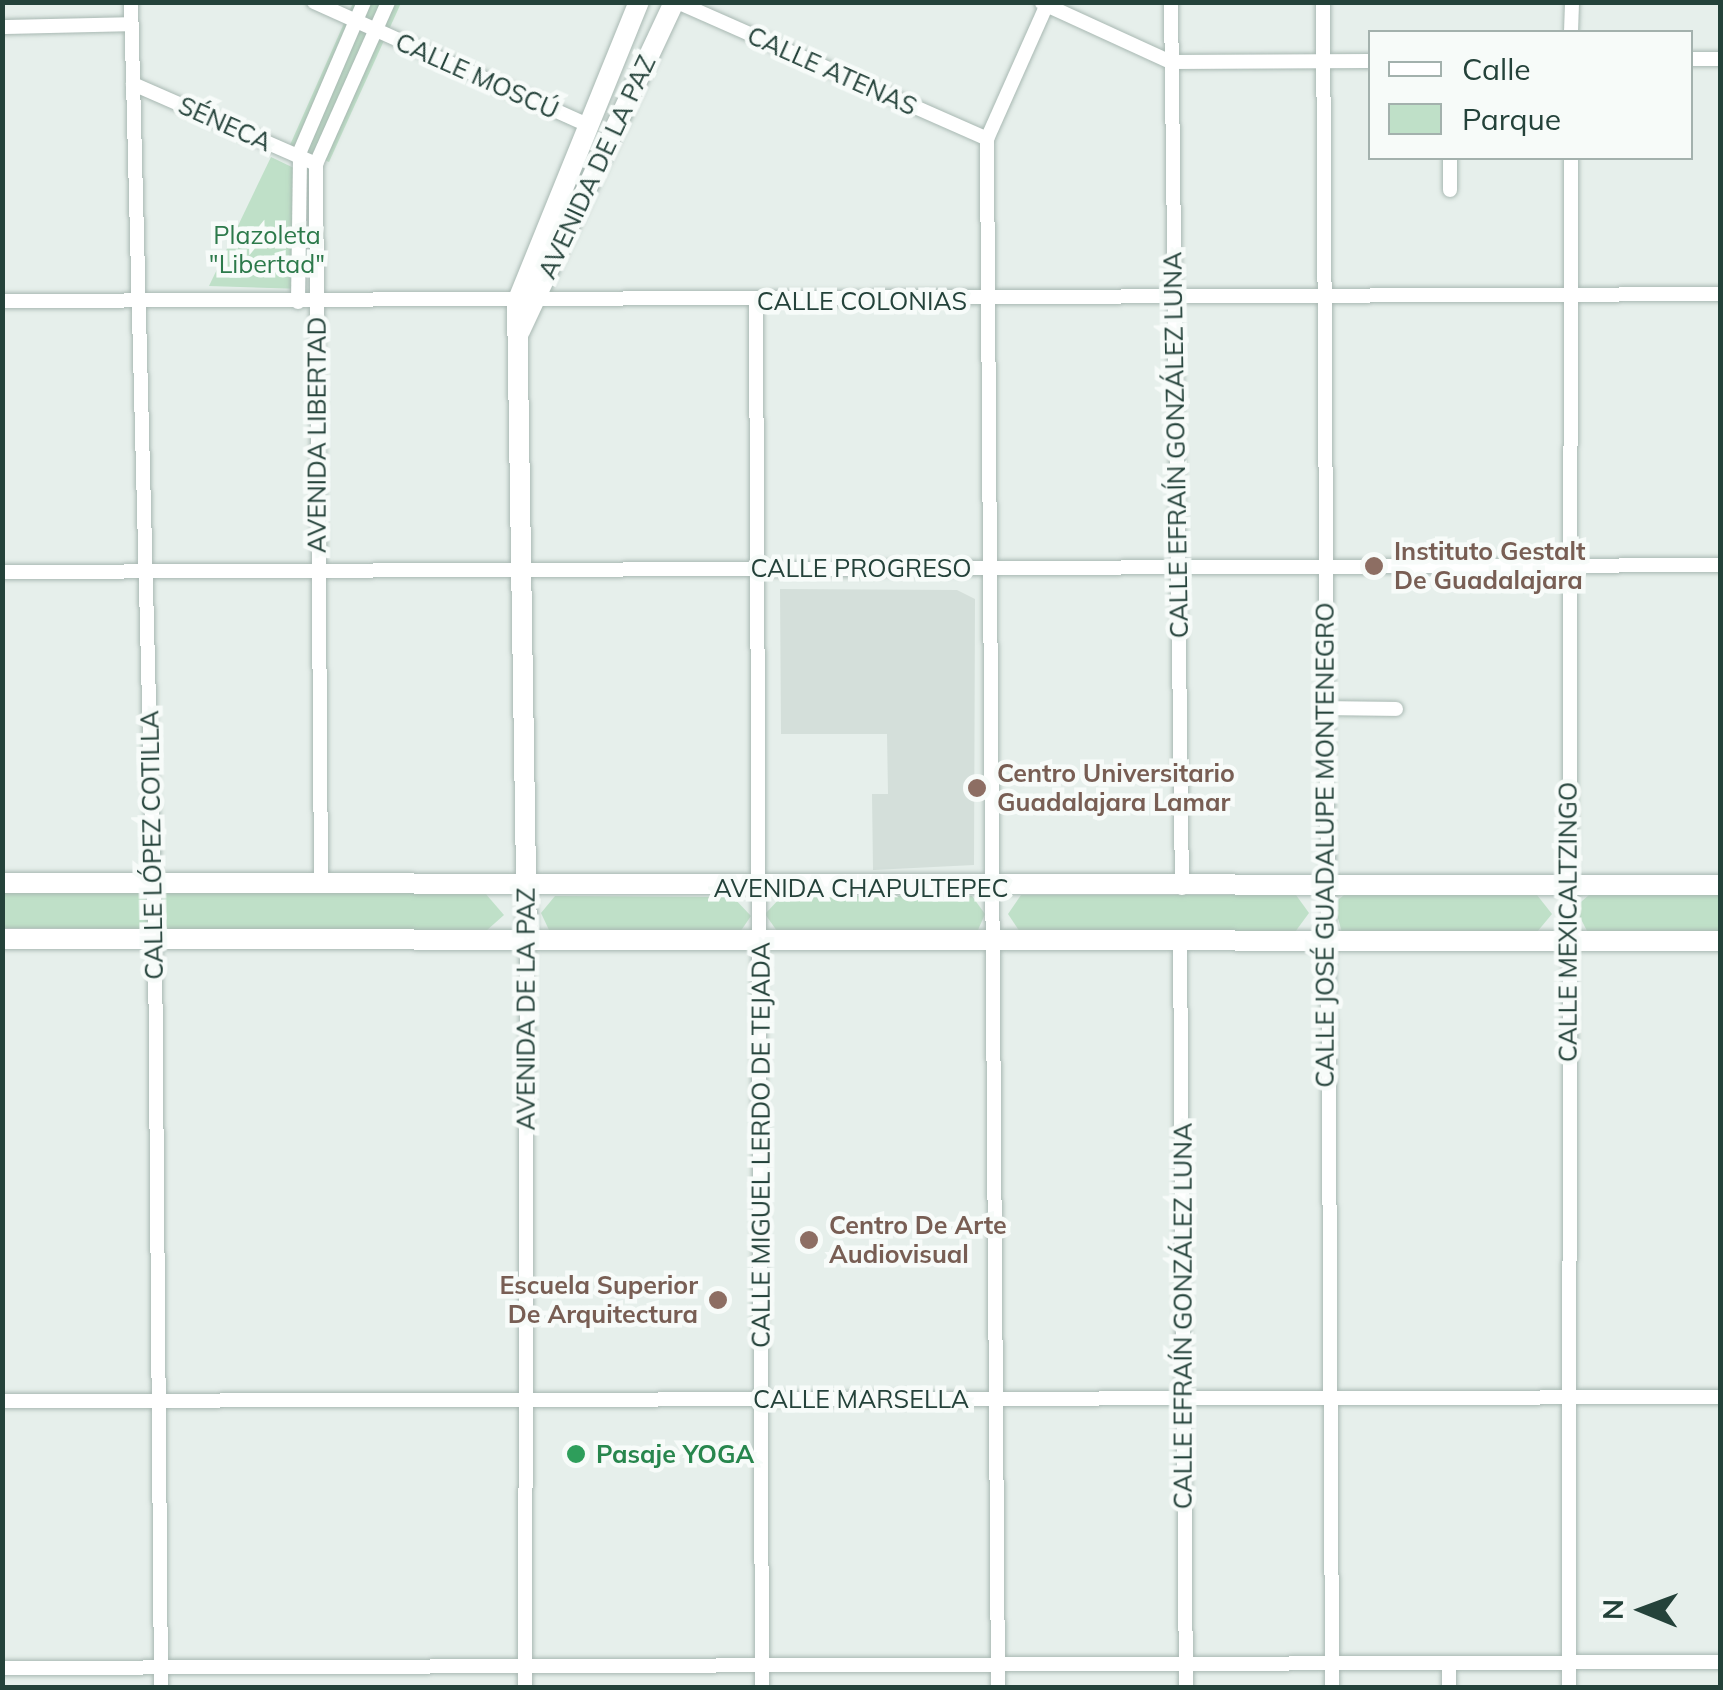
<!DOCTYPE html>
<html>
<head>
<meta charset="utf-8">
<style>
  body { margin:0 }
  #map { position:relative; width:1723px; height:1690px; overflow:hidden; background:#e6efeb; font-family:Mulish,sans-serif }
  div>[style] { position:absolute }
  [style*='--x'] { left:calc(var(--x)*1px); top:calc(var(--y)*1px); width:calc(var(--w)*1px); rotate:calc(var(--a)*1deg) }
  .built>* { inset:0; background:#d4dfda }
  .green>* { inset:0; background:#bfe0c8 }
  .roads { filter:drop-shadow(0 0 2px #a8b8b2) drop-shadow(0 0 2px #a8b8b2) }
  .street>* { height:14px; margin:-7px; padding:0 7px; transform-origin:7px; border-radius:7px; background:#fff }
  .secondary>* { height:20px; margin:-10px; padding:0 10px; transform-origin:10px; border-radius:10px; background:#fff }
  .dots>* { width:28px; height:28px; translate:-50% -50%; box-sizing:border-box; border:5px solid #f7fbf9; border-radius:50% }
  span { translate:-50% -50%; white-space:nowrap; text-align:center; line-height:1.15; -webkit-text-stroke:9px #f7fbf9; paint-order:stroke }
  .street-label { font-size:25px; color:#24423a }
  .park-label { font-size:25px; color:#2d7a4b }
  .education-label { font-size:25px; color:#785e54; font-weight:700 }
  .left { translate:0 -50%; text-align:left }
  .right { translate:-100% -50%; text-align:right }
  .leisure-label { font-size:25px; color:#27864d; font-weight:700 }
  .frame { position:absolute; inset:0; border:5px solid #24423a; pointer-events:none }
  .legend { position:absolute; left:1368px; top:30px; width:325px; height:130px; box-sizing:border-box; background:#f7fbf9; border:2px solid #a3b1ad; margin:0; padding:12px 18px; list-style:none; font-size:30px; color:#24423a }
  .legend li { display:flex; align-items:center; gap:20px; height:50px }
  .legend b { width:50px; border:2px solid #a3b1ad }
  .north { position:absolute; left:1593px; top:1560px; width:100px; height:100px; -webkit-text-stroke:8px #f7fbf9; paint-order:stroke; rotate:271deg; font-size:28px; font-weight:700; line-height:40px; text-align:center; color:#24423a }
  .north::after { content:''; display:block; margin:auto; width:35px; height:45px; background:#24423a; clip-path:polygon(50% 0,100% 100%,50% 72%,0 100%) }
</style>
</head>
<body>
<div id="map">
  <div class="built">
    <div style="clip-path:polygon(780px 589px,957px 590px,975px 599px,974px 865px,873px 870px,872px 794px,888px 794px,887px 734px,781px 734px)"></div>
  </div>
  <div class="green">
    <div style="clip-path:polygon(353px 3px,401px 3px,329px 162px,290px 145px)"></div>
    <div style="clip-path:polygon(271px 157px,296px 169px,304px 289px,209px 286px)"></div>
    <div style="clip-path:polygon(3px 892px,485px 893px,504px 915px,486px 931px,3px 928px)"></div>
    <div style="clip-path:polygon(1021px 895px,1296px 895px,1309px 913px,1295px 932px,1020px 932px,1008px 914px)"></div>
    <div style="clip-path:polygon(1344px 895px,1537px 895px,1552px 914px,1537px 932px,1342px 933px,1334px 903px)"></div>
    <div style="clip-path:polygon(1589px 895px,1720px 895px,1720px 933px,1588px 933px,1575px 907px)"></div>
    <div style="clip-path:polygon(555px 896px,733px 897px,751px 916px,740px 932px,549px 930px,541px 913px)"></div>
    <div style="clip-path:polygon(782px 896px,972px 896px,985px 914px,978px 930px,777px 931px,765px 914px)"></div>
  </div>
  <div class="roads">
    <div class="street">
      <div style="--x:131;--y:2;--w:938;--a:88.53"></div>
      <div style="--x:155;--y:940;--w:748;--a:89.54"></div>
      <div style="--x:314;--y:2;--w:297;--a:24.2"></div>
      <div style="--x:677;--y:2;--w:339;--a:23.8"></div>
      <div style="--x:1171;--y:2;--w:886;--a:89.29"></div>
      <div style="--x:1323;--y:2;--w:1686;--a:89.69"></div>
      <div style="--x:1042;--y:3;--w:142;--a:24.6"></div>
      <div style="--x:1171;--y:62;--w:199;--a:-0.3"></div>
      <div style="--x:2;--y:27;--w:129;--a:-1.3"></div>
      <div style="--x:1571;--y:32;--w:30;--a:-88"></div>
      <div style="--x:1690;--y:59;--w:30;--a:0"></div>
      <div style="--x:133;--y:84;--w:200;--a:23.6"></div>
      <div style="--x:298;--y:156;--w:168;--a:-66.8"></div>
      <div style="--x:1450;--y:190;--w:32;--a:-90"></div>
      <div style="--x:2;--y:301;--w:1718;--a:-0.23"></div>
      <div style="--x:298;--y:302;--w:145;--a:-89.2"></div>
      <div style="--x:756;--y:302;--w:1386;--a:89.75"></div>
      <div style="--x:2;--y:572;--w:1718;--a:-0.23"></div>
      <div style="--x:1325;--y:708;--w:71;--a:0.8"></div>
      <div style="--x:321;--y:882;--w:718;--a:-90.4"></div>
      <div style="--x:316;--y:164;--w:177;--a:-66"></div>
      <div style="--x:1180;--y:944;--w:744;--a:89.54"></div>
      <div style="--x:2;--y:1401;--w:1718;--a:-0.13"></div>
      <div style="--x:1449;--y:1664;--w:24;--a:90"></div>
      <div style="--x:2;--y:1668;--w:1718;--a:-0.2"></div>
      <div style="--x:525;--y:1688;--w:748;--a:-89.85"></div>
      <div style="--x:998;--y:1688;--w:1549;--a:-90.41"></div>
      <div style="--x:987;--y:139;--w:150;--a:-66"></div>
      <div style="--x:1569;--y:1688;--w:1530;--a:-89.93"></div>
    </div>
    <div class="secondary">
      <div style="--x:520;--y:331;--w:363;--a:-64.9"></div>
      <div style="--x:2;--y:883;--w:1718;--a:0.07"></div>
      <div style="--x:2;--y:939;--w:1718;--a:0.07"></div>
      <div style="--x:527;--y:940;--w:638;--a:-90.9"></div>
      <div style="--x:517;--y:302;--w:324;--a:-67.9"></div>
    </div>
  </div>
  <div class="dots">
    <div style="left:1374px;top:566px;background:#8d6e63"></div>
    <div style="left:977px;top:788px;background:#8d6e63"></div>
    <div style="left:809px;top:1240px;background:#8d6e63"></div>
    <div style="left:718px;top:1300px;background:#8d6e63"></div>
    <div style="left:576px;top:1454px;background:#2e9e5b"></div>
  </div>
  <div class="street-label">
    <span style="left:832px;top:71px;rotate:24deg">CALLE ATENAS</span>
    <span style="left:477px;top:76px;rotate:24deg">CALLE MOSCÚ</span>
    <span style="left:225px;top:124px;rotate:24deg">SÉNECA</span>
    <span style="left:597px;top:167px;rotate:-65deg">AVENIDA DE LA PAZ</span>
    <span style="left:862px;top:301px">CALLE COLONIAS</span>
    <span style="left:317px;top:435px;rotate:-90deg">AVENIDA LIBERTAD</span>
    <span style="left:1176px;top:445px;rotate:-91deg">CALLE EFRAÍN GONZÁLEZ LUNA</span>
    <span style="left:861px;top:568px">CALLE PROGRESO</span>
    <span style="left:152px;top:845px;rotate:-91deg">CALLE LÓPEZ COTILLA</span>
    <span style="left:1325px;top:845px;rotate:-90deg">CALLE JOSÉ GUADALUPE MONTENEGRO</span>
    <span style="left:861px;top:888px">AVENIDA CHAPULTEPEC</span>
    <span style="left:1568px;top:922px;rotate:-90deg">CALLE MEXICALTZINGO</span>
    <span style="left:526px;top:1009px;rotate:-90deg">AVENIDA DE LA PAZ</span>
    <span style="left:761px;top:1145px;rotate:-90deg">CALLE MIGUEL LERDO DE TEJADA</span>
    <span style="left:1183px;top:1316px;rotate:-90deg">CALLE EFRAÍN GONZÁLEZ LUNA</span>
    <span style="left:861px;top:1399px">CALLE MARSELLA</span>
  </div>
  <div class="park-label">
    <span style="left:267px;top:250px">Plazoleta<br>"Libertad"</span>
  </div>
  <div class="education-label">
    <span class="left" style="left:1394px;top:566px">Instituto Gestalt<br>De Guadalajara</span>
    <span class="left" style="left:997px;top:788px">Centro Universitario<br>Guadalajara Lamar</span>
    <span class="left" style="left:829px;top:1240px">Centro De Arte<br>Audiovisual</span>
    <span class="right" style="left:698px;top:1300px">Escuela Superior<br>De Arquitectura</span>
  </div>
  <div class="leisure-label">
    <span class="left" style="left:596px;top:1454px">Pasaje YOGA</span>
  </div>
  <div class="frame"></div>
  <ul class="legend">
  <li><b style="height:12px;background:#fff"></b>Calle</li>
  <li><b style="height:28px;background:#bfe0c8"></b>Parque</li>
  </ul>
  <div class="north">N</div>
</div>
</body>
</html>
